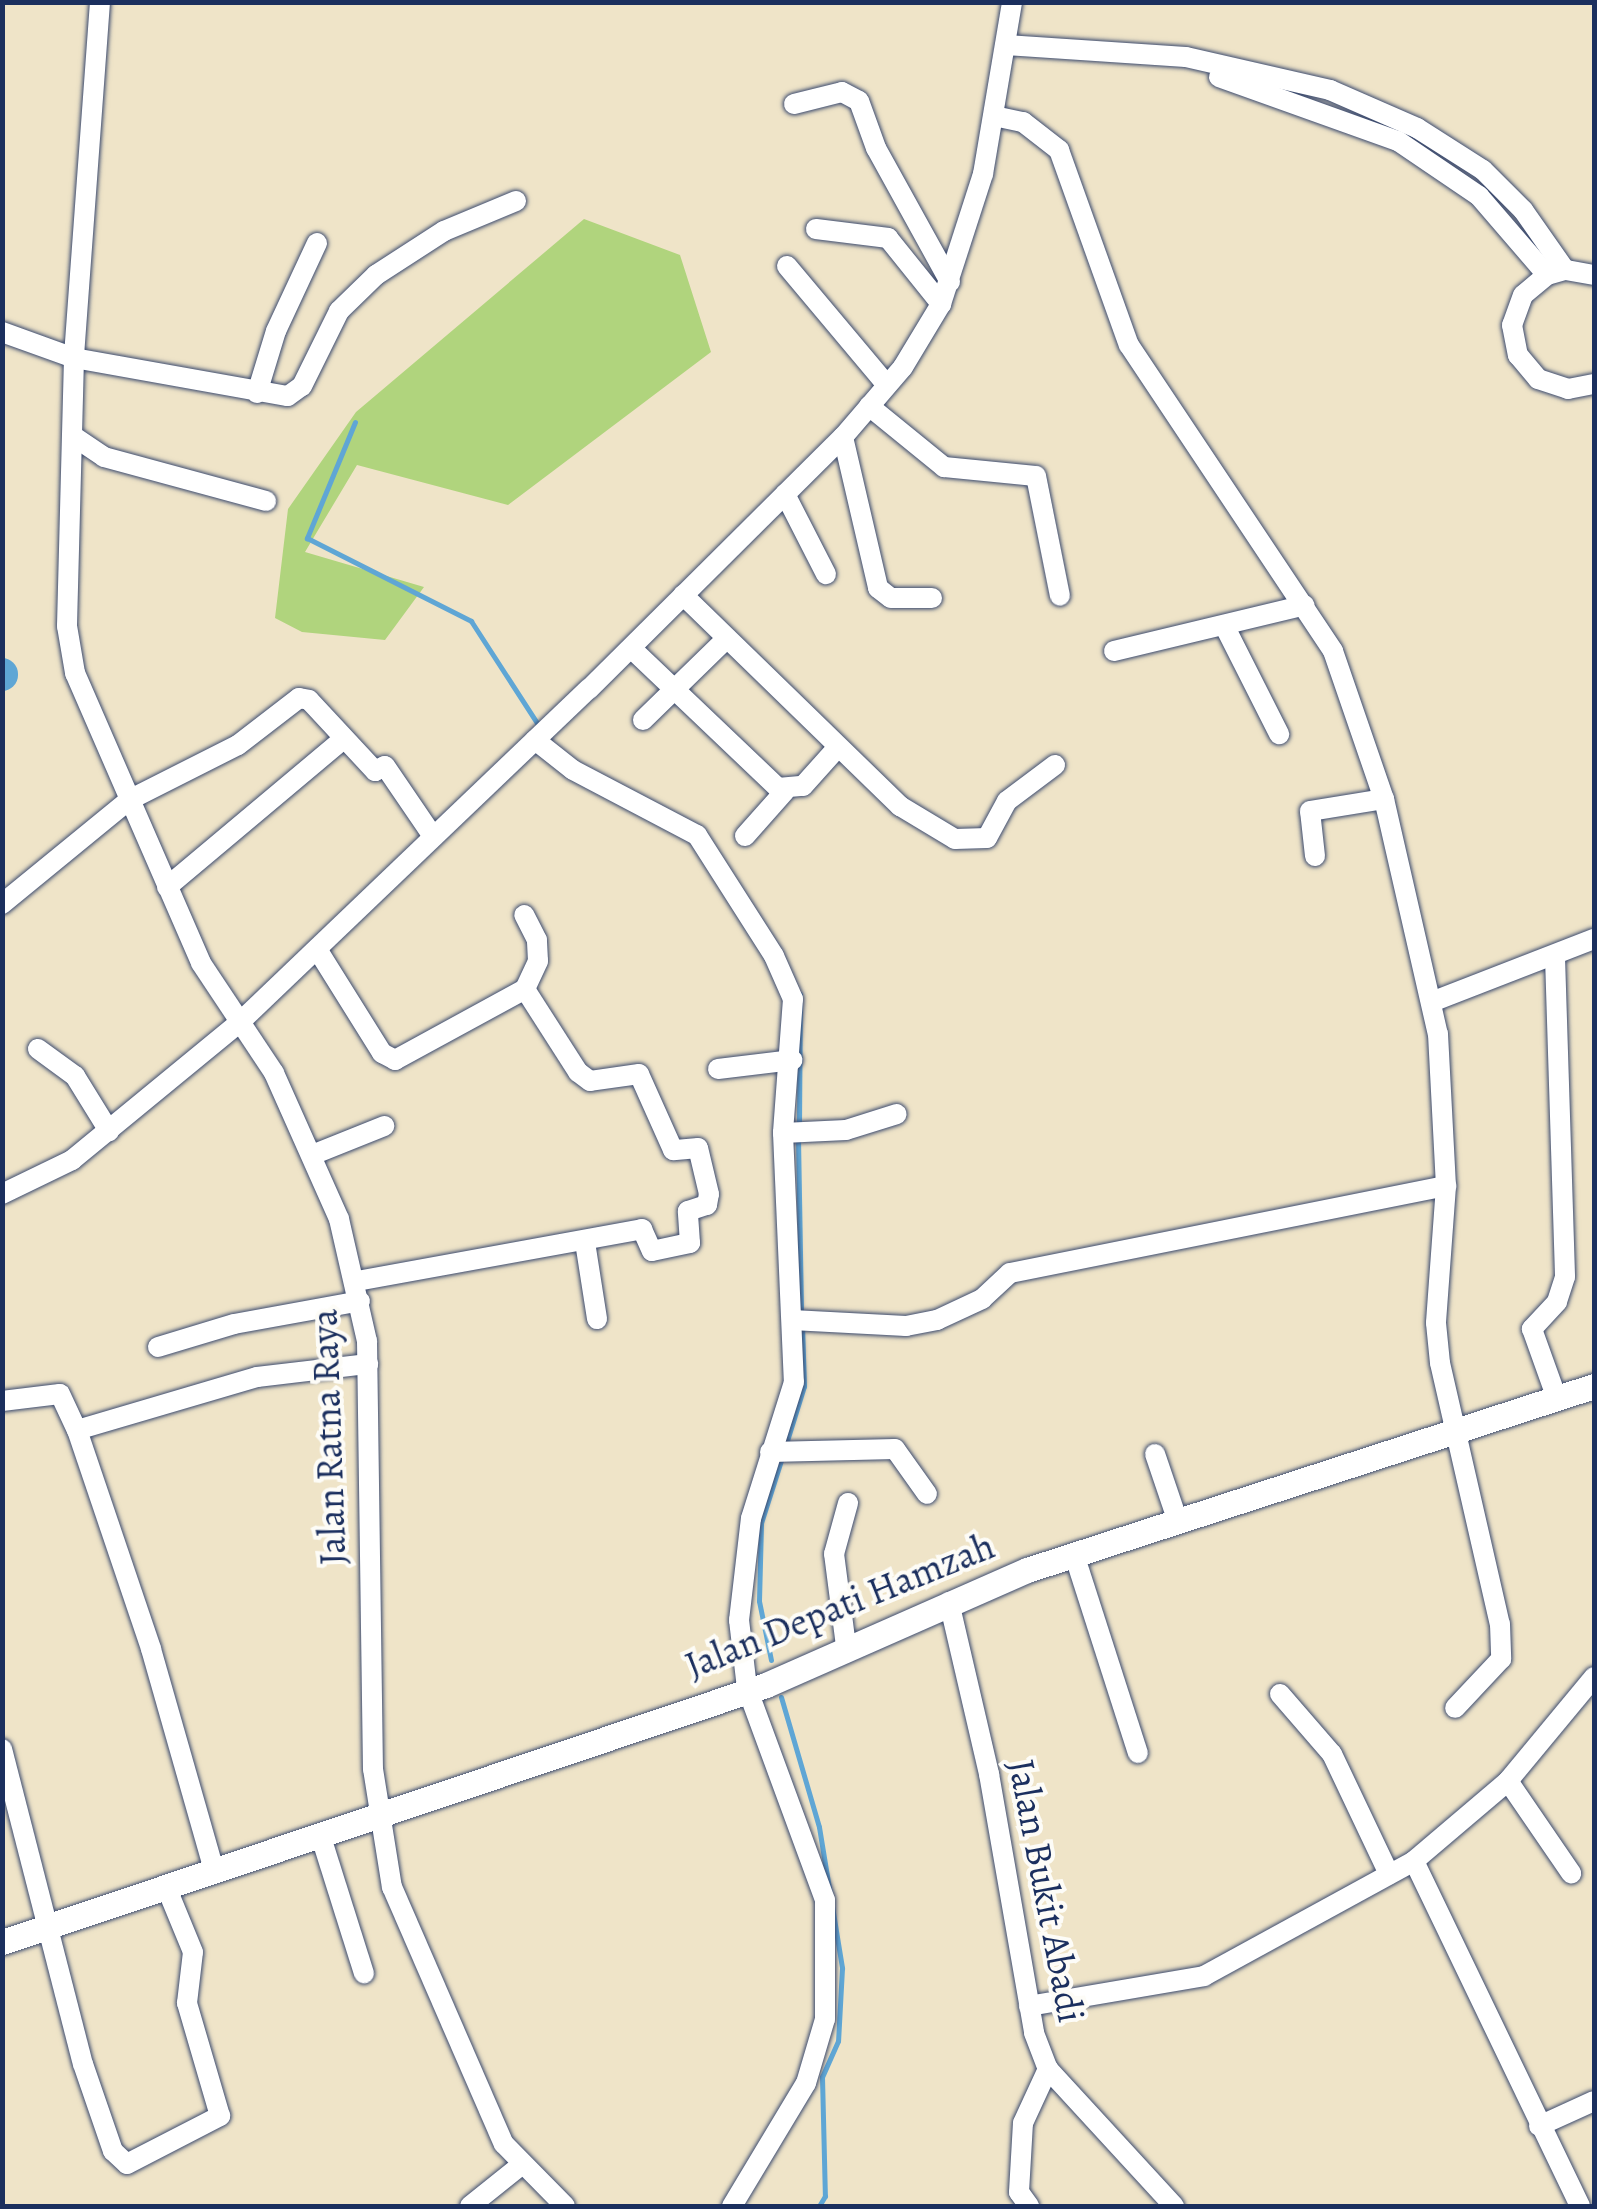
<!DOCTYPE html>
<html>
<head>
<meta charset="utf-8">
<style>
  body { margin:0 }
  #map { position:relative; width:1597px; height:2209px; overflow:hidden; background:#efe4c8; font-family:Alegreya,serif }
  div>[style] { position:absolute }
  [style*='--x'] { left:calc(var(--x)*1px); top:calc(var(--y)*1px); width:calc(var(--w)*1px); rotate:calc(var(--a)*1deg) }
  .green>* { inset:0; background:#b0d47d }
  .stream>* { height:5px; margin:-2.5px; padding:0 2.5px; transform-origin:2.5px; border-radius:2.5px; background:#5fa6d5 }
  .river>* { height:32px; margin:-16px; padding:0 16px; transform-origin:16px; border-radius:16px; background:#5fa6d5 }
  .roads { filter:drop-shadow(0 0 2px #3b4a6e) drop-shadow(0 0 2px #3b4a6e) }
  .minor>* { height:20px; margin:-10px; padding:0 10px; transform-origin:10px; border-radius:10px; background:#fff }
  .major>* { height:25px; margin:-12.5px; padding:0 12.5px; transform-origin:12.5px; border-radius:12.5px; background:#fff }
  span { translate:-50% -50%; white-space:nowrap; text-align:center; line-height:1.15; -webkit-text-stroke:8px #fdfcf7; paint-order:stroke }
  .street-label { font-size:38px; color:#1b2f5e }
  .frame { position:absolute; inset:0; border:5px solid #1b2f5e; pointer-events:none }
</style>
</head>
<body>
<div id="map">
  <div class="green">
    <div style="clip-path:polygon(584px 219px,680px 255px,711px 352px,508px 505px,357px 465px,305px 552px,424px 587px,385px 640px,302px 632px,275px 618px,288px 509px,356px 412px)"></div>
  </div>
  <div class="stream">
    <div style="--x:355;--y:422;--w:126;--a:112.5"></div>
    <div style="--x:307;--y:538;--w:184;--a:26.8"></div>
    <div style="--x:471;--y:621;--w:125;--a:57.1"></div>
    <div style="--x:799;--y:1127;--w:133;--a:-89.6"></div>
    <div style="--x:798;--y:1138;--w:177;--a:89"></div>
    <div style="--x:785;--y:1447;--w:64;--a:-72.7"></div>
    <div style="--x:804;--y:1386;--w:60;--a:-91.9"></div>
    <div style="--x:771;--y:1660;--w:60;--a:-101.5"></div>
    <div style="--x:759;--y:1601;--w:78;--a:-88.5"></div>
    <div style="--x:761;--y:1523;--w:69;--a:-72.3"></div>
    <div style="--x:781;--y:1697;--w:135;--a:73.7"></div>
    <div style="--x:819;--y:1827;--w:143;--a:80.7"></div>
    <div style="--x:842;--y:1968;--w:73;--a:93.1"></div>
    <div style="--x:838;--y:2041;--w:39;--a:114"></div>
    <div style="--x:822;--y:2077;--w:119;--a:88.6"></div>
    <div style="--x:825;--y:2196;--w:12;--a:121"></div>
  </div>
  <div class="river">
    <div style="--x:2;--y:674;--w:1;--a:90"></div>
  </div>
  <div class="roads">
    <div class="minor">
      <div style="--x:100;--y:2;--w:357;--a:94.2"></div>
      <div style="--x:74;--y:358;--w:268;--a:91.5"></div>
      <div style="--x:67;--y:626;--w:48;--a:80.3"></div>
      <div style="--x:75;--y:673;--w:316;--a:66.5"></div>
      <div style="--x:201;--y:963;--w:132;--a:56.4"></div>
      <div style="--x:274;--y:1073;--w:160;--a:66"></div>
      <div style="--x:339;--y:1219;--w:125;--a:77.1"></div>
      <div style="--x:367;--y:1341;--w:428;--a:89.2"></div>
      <div style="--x:373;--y:1769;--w:120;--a:80.9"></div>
      <div style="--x:392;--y:1887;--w:280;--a:66.5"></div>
      <div style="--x:504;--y:2144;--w:87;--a:45.5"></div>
      <div style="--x:1006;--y:45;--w:180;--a:3.8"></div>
      <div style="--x:1186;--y:57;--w:148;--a:12.9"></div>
      <div style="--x:1330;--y:90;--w:95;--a:23.6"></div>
      <div style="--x:1417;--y:128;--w:78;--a:32.5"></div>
      <div style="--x:1483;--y:170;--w:57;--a:45"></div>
      <div style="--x:1523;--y:210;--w:73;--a:55"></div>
      <div style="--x:1219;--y:77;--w:190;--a:19.7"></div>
      <div style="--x:1398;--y:141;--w:98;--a:34.2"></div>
      <div style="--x:1479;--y:196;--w:104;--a:49.3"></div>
      <div style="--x:794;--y:104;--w:49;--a:-14"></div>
      <div style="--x:842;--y:92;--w:19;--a:28"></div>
      <div style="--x:859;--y:101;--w:50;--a:70.1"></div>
      <div style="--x:876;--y:148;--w:153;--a:61.1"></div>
      <div style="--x:994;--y:116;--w:30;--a:12"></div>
      <div style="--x:1023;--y:122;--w:46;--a:37.9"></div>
      <div style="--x:1059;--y:150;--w:207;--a:70.3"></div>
      <div style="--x:1129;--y:345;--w:368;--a:56.3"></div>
      <div style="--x:1333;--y:651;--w:157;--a:71"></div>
      <div style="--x:1384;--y:799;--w:241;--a:77.1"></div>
      <div style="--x:1438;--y:1034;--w:152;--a:87"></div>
      <div style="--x:1446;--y:1186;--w:137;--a:94.2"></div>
      <div style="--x:1436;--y:1323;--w:40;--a:84.3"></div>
      <div style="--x:1440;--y:1363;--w:268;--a:77.1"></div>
      <div style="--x:1500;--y:1624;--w:35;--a:88"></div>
      <div style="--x:1501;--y:1659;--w:67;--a:133.2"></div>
      <div style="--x:816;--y:229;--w:73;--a:7.1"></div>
      <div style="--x:888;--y:238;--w:85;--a:51.2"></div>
      <div style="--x:787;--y:266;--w:155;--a:50"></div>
      <div style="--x:1594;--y:275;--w:29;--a:-170"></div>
      <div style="--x:1565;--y:270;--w:19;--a:164"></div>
      <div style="--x:1547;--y:275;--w:31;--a:140"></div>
      <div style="--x:1523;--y:295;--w:32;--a:110"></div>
      <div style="--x:1512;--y:325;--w:31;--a:79"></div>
      <div style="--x:1518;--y:355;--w:31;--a:50"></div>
      <div style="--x:1538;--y:379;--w:32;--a:18"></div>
      <div style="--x:1568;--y:389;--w:26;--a:-11"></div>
      <div style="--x:2;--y:332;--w:77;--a:19.9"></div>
      <div style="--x:74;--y:358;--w:217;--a:10.1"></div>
      <div style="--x:288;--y:396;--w:17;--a:-36"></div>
      <div style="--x:302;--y:386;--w:84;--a:-63.7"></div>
      <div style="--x:339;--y:311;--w:52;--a:-44.2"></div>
      <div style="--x:376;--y:275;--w:81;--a:-32.9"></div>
      <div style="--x:444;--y:231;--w:78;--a:-22.6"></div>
      <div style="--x:257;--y:393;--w:65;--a:-73"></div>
      <div style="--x:276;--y:331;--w:97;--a:-65"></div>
      <div style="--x:869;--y:406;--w:97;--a:39.1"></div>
      <div style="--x:944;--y:467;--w:92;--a:5.6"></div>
      <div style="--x:1036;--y:476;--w:122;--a:78.7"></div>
      <div style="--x:843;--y:437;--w:155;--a:76.9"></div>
      <div style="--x:878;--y:588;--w:16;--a:38"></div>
      <div style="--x:891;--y:598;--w:41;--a:0"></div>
      <div style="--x:76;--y:438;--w:34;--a:34"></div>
      <div style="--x:104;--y:457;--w:168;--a:15.2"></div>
      <div style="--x:785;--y:494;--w:90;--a:62.9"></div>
      <div style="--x:683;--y:595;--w:303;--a:44.2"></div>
      <div style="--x:900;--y:806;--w:64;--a:31"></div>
      <div style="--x:955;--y:839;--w:32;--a:-2"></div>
      <div style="--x:987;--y:838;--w:42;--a:-61.6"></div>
      <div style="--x:1007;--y:801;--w:60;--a:-36.9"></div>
      <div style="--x:1226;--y:629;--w:118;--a:63.2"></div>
      <div style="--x:631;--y:648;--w:203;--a:43.6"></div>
      <div style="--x:778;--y:788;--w:25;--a:-5"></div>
      <div style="--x:803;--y:786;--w:52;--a:-48.1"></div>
      <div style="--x:1114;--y:651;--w:196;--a:-13.5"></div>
      <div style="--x:643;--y:720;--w:117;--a:-44.3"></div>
      <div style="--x:535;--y:740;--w:48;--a:38.3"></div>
      <div style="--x:573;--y:770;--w:140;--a:27.7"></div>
      <div style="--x:697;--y:835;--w:143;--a:57.5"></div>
      <div style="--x:774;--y:956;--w:47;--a:66.2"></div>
      <div style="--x:793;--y:999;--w:134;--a:94.3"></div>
      <div style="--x:783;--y:1133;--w:249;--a:87.5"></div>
      <div style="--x:794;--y:1382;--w:143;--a:107.5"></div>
      <div style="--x:751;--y:1518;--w:103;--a:96.7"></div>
      <div style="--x:739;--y:1620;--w:68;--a:83.3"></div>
      <div style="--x:747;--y:1688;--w:226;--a:69.8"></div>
      <div style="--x:825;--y:1900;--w:119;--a:90"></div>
      <div style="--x:825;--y:2019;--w:67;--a:106.5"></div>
      <div style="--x:806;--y:2083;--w:144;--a:121"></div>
      <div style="--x:745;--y:836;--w:60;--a:-48.4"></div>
      <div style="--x:1315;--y:856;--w:45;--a:-96.3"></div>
      <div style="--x:1310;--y:811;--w:75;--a:-9.2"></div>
      <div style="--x:167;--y:887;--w:227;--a:-40"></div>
      <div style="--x:2;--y:904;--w:164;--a:-39.3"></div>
      <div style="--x:129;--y:800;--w:122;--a:-26.8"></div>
      <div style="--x:238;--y:745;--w:77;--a:-37.6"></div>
      <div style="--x:299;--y:698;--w:10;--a:11"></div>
      <div style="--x:309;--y:700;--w:97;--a:47.1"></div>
      <div style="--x:375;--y:771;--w:11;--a:-27"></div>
      <div style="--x:385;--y:766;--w:83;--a:55.7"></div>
      <div style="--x:317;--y:949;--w:123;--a:58"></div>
      <div style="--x:382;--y:1053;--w:15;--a:28"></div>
      <div style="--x:395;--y:1060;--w:148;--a:-28.6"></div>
      <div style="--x:525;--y:989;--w:31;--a:-65"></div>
      <div style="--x:538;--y:961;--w:21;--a:-93"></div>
      <div style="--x:537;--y:940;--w:28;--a:-117"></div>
      <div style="--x:1555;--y:957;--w:320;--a:88.2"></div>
      <div style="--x:1565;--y:1277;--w:26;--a:108"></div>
      <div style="--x:1557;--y:1302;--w:37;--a:133"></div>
      <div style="--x:1532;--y:1329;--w:74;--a:70.3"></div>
      <div style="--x:1434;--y:1001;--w:172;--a:-21.2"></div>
      <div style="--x:38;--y:1049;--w:46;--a:36.1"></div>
      <div style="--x:75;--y:1076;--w:65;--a:58.3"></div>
      <div style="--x:718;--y:1069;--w:75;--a:-6.9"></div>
      <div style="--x:783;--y:1133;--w:63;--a:-2.7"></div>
      <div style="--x:846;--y:1130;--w:53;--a:-17.4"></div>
      <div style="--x:312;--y:1155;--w:78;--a:-21.9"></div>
      <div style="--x:2;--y:1194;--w:78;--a:-25.9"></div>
      <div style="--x:72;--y:1160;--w:219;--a:-39.4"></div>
      <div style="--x:241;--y:1021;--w:481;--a:-43.7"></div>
      <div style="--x:589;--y:689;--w:358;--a:-44.8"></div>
      <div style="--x:843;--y:437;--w:92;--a:-49.4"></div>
      <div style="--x:903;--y:367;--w:74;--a:-58.9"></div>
      <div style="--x:941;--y:304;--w:137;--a:-72.1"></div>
      <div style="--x:983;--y:174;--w:174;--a:-80.4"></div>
      <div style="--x:585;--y:1242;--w:78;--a:81.1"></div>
      <div style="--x:357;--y:1281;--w:290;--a:-10.3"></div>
      <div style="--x:642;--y:1229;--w:24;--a:66"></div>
      <div style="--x:652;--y:1251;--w:39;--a:-12"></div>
      <div style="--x:690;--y:1243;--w:32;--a:-94"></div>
      <div style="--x:688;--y:1211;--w:20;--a:-18"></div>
      <div style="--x:707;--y:1205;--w:11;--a:-80"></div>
      <div style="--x:709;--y:1194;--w:47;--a:-103.4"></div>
      <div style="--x:698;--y:1148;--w:25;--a:175"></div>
      <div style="--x:673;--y:1150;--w:83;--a:-114.1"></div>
      <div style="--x:639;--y:1074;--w:49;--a:171.9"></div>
      <div style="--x:590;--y:1081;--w:15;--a:-143"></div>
      <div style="--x:578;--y:1072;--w:98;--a:-122.6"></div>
      <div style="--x:792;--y:1320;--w:114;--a:3"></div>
      <div style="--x:906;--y:1326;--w:32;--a:-11"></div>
      <div style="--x:937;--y:1320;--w:50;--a:-25"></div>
      <div style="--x:982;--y:1299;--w:38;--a:-43"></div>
      <div style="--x:1010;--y:1273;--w:445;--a:-11.3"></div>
      <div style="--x:158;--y:1347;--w:79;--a:-16.8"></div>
      <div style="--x:234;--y:1324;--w:128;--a:-10.3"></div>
      <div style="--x:2;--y:1401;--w:58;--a:-6.9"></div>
      <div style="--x:60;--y:1394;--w:40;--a:65"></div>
      <div style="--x:77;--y:1430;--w:231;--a:71.3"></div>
      <div style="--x:151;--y:1649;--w:233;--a:74.1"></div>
      <div style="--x:77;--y:1430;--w:188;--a:-16.4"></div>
      <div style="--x:257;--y:1377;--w:112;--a:-6.7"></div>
      <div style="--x:770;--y:1452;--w:125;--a:-1.4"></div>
      <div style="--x:895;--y:1449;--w:55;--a:54.6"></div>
      <div style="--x:1155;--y:1454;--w:69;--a:71.3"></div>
      <div style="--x:1074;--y:1554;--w:209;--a:72.2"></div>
      <div style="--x:949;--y:1602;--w:177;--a:76.9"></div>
      <div style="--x:989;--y:1774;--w:263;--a:80.1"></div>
      <div style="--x:1034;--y:2033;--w:39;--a:69"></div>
      <div style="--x:1048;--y:2069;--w:186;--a:47.4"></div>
      <div style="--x:846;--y:1646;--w:93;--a:-97.4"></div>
      <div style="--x:834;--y:1554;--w:53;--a:-74.6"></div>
      <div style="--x:1280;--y:1694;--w:79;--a:49.1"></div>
      <div style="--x:1332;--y:1754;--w:133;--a:64.6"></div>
      <div style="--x:2;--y:1749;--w:325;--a:75.6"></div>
      <div style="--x:83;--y:2064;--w:92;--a:71"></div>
      <div style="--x:113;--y:2151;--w:19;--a:43"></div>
      <div style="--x:127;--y:2164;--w:105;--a:-27.3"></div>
      <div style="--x:220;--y:2116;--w:118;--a:-106.3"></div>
      <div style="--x:187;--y:2003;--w:51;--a:-83.3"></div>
      <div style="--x:193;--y:1952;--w:68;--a:-112.4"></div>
      <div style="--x:1508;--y:1781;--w:112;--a:55.6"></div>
      <div style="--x:321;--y:1837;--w:143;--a:72.5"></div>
      <div style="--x:1414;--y:1861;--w:383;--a:64.3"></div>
      <div style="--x:1029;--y:2006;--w:178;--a:-9.7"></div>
      <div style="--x:1204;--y:1976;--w:239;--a:-28.7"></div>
      <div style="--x:1414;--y:1861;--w:123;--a:-40.4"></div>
      <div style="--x:1508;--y:1781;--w:135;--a:-50.4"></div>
      <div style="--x:1539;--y:2126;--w:60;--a:-24.4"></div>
      <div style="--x:470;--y:2206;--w:64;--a:-38.7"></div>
      <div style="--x:1029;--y:2206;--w:17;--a:-126"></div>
      <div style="--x:1019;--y:2192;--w:69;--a:-86.7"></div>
      <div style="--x:1023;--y:2123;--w:60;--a:-65.2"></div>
    </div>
    <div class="major">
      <div style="--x:2;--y:1942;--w:806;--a:-18.59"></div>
      <div style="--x:766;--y:1685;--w:285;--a:-23.8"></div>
      <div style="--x:1027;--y:1570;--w:596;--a:-17.98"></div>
    </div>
  </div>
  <div class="street-label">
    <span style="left:329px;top:1437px;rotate:-92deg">Jalan Ratna Raya</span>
    <span style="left:840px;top:1606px;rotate:-22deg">Jalan Depati Hamzah</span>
    <span style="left:1046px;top:1891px;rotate:79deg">Jalan Bukit Abadi</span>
  </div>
  <div class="frame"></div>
</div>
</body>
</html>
